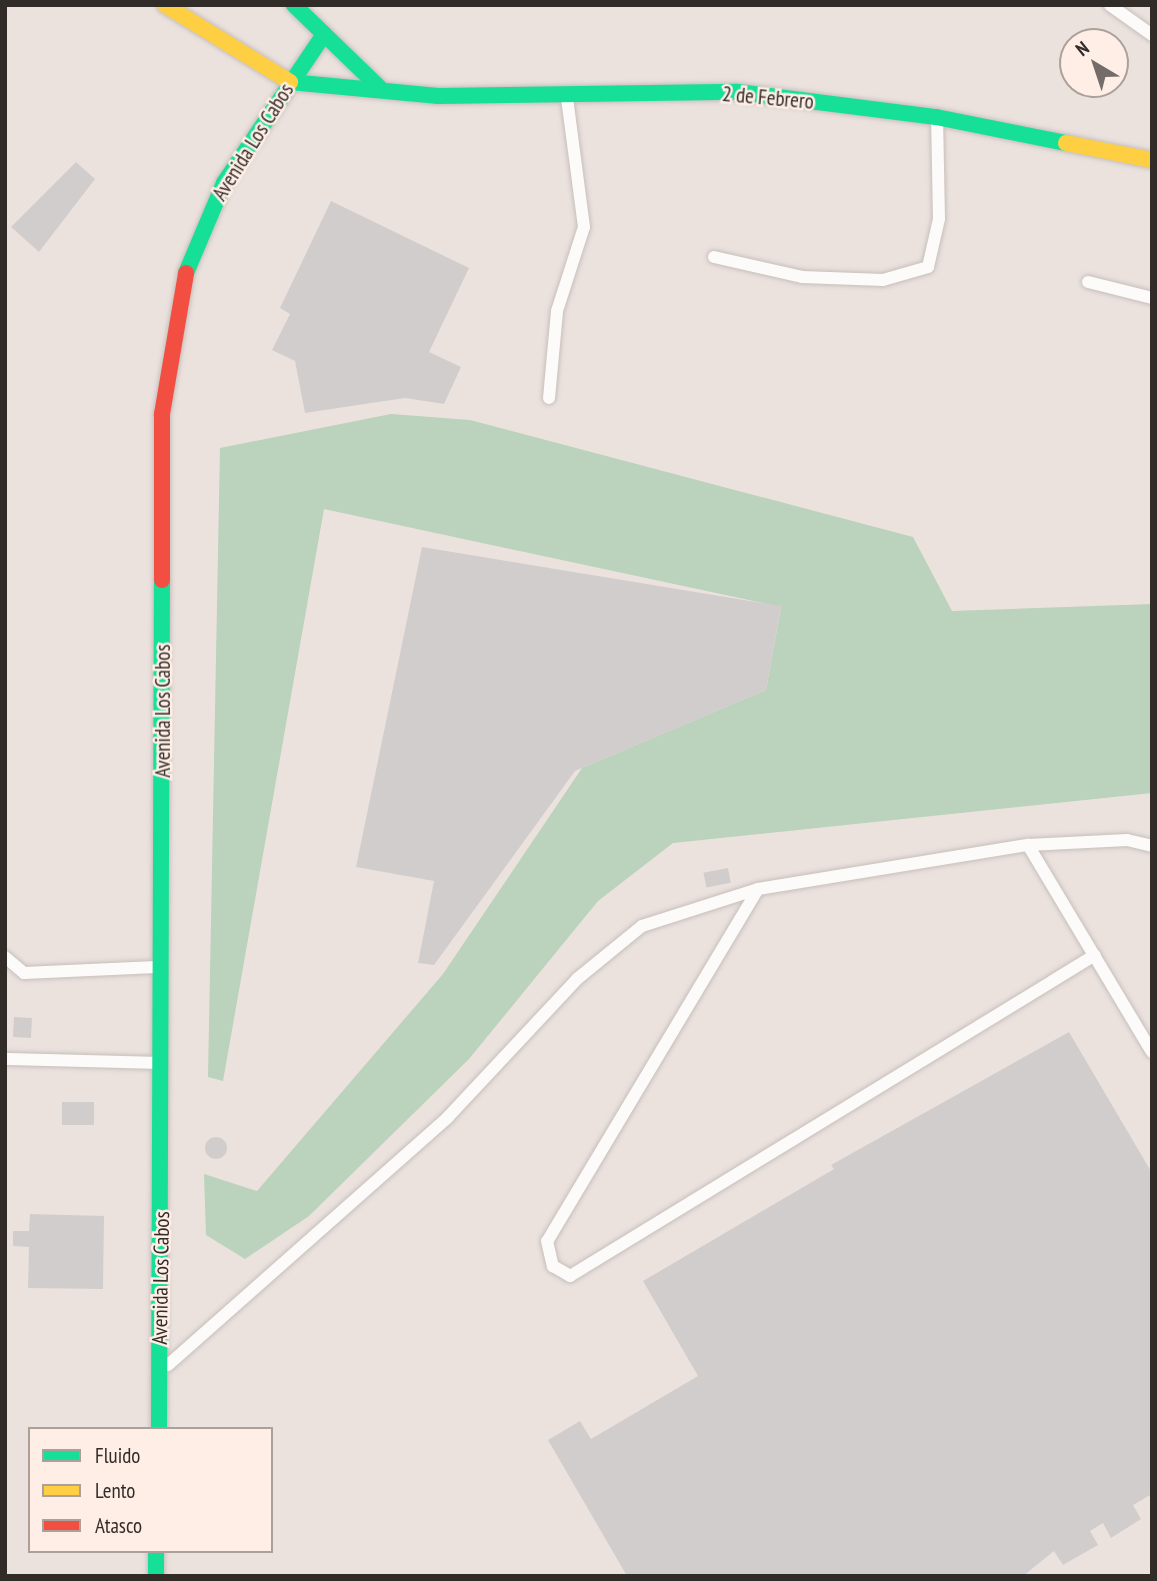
<!DOCTYPE html>
<html>
<head>
<meta charset="utf-8">
<style>
  body { margin:0 }
  #map { position:relative; width:1157px; height:1581px; overflow:hidden; background:#ebe2de; font-family:"PT Sans Narrow",sans-serif }
  div>[style] { position:absolute }
  [style*='--x'] { left:calc(var(--x)*1px); top:calc(var(--y)*1px); width:calc(var(--w)*1px); rotate:calc(var(--a)*1deg) }
  .green>* { inset:0; background:#bbd2bc }
  .building>* { inset:0; background:#d2cdcd; transform-origin:0 0 }
  .round { border-radius:50% }
  .roads { filter:drop-shadow(0 0 2px #c6bfbb) drop-shadow(0 0 2px #c6bfbb) }
  .lane>* { height:12px; margin:-6px; padding:0 6px; transform-origin:6px; border-radius:6px; background:#fcfbfa }
  .fast>* { height:16px; margin:-8px; padding:0 8px; transform-origin:8px; border-radius:8px; background:#16e098 }
  .slow>* { height:16px; margin:-8px; padding:0 8px; transform-origin:8px; border-radius:8px; background:#ffcf43 }
  .jam>* { height:16px; margin:-8px; padding:0 8px; transform-origin:8px; border-radius:8px; background:#f24e42 }
  span { translate:-50% -50%; white-space:nowrap; text-align:center; line-height:1.15; -webkit-text-stroke:5px #feeee5; paint-order:stroke }
  .street-label { font-size:21px; color:#322c29 }
  .frame { position:absolute; inset:0; border:7px solid #322c29; pointer-events:none }
  .legend { position:absolute; left:28px; top:1427px; width:245px; height:126px; box-sizing:border-box; background:#feeee5; border:2px solid #aca09a; margin:0; padding:9px 12px; list-style:none; font-size:21px; color:#322c29 }
  .legend li { display:flex; align-items:center; gap:14px; height:35px }
  .legend b { width:35px; border:2px solid #aca09a }
  .north { position:absolute; left:1059px; top:28px; width:70px; height:70px; box-sizing:border-box; background:#feeee5; border:2px solid #aca09a; border-radius:50%; rotate:321deg; font-size:19px; font-weight:700; line-height:28px; text-align:center; color:#322c29 }
  .north::after { content:''; display:block; margin:auto; width:24px; height:32px; background:#736c68; clip-path:polygon(50% 0,100% 100%,50% 72%,0 100%) }
</style>
</head>
<body>
<div id="map">
  <div class="green">
    <div style="clip-path:polygon(391px 414px,470px 420px,913px 537px,952px 611px,1152px 604px,1152px 793px,673px 843px,598px 901px,469px 1059px,309px 1216px,245px 1259px,206px 1235px,204px 1174px,257px 1191px,443px 974px,582px 768px,766px 690px,781px 607px,324px 509px,223px 1081px,208px 1077px,220px 448px)"></div>
  </div>
  <div class="building">
    <div style="clip-path:polygon(76px 162px,95px 179px,39px 252px,11px 227px)"></div>
    <div style="clip-path:polygon(331px 201px,469px 268px,429px 352px,461px 367px,444px 404px,405px 398px,305px 413px,295px 361px,272px 350px,290px 314px,280px 308px)"></div>
    <div style="clip-path:polygon(422px 547px,781px 606px,766px 690px,575px 771px,434px 965px,418px 963px,434px 881px,356px 867px)"></div>
    <div style="left:728px;top:868px;width:15px;height:25px;rotate:79deg"></div>
    <div style="left:14px;top:1017px;width:18px;height:20px;rotate:3deg"></div>
    <div style="clip-path:polygon(1069px 1032px,1152px 1173px,1152px 1494px,1133px 1505px,1141px 1519px,1111px 1538px,1103px 1523px,1090px 1531px,1098px 1545px,1063px 1565px,1054px 1551px,1023px 1576px,627px 1576px,548px 1440px,580px 1421px,591px 1439px,698px 1376px,643px 1281px,834px 1169px,831px 1165px)"></div>
    <div style="left:62px;top:1102px;width:32px;height:23px"></div>
    <div class="round" style="left:205px;top:1137px;width:22px;height:22px"></div>
    <div style="clip-path:polygon(30px 1214px,104px 1216px,103px 1289px,28px 1288px,29px 1247px,13px 1246px,13px 1231px,29px 1231px)"></div>
  </div>
  <div class="roads">
    <div class="lane">
      <div style="--x:1110;--y:5;--w:52;--a:35.5"></div>
      <div style="--x:714;--y:257;--w:90;--a:12.8"></div>
      <div style="--x:802;--y:277;--w:81;--a:2.1"></div>
      <div style="--x:883;--y:280;--w:47;--a:-16.1"></div>
      <div style="--x:928;--y:267;--w:49;--a:-77.1"></div>
      <div style="--x:939;--y:219;--w:100;--a:-91.1"></div>
      <div style="--x:1088;--y:282;--w:66;--a:14"></div>
      <div style="--x:549;--y:398;--w:87;--a:-84.7"></div>
      <div style="--x:557;--y:311;--w:88;--a:-72.2"></div>
      <div style="--x:584;--y:227;--w:131;--a:-97.5"></div>
      <div style="--x:1028;--y:845;--w:241;--a:59.1"></div>
      <div style="--x:758;--y:889;--w:410;--a:120.9"></div>
      <div style="--x:547;--y:1241;--w:26;--a:77"></div>
      <div style="--x:553;--y:1266;--w:20;--a:30"></div>
      <div style="--x:570;--y:1276;--w:615;--a:-31.44"></div>
      <div style="--x:5;--y:957;--w:25;--a:40"></div>
      <div style="--x:24;--y:973;--w:132;--a:-2.6"></div>
      <div style="--x:5;--y:1059;--w:150;--a:1.5"></div>
      <div style="--x:168;--y:1365;--w:374;--a:-41.5"></div>
      <div style="--x:448;--y:1117;--w:189;--a:-46.9"></div>
      <div style="--x:577;--y:979;--w:84;--a:-39.2"></div>
      <div style="--x:642;--y:926;--w:122;--a:-17.7"></div>
      <div style="--x:758;--y:889;--w:274;--a:-9.3"></div>
      <div style="--x:1028;--y:845;--w:99;--a:-2.9"></div>
      <div style="--x:1127;--y:840;--w:26;--a:13"></div>
    </div>
    <div class="fast">
      <div style="--x:324;--y:34;--w:78;--a:44"></div>
      <div style="--x:290;--y:82;--w:149;--a:5.4"></div>
      <div style="--x:438;--y:96;--w:300;--a:-0.8"></div>
      <div style="--x:738;--y:92;--w:200;--a:7.2"></div>
      <div style="--x:936;--y:117;--w:133;--a:11.3"></div>
      <div style="--x:186;--y:273;--w:98;--a:-67.1"></div>
      <div style="--x:224;--y:183;--w:179;--a:-56.1"></div>
      <div style="--x:324;--y:34;--w:42;--a:-136"></div>
      <div style="--x:159;--y:1429;--w:849;--a:-89.8"></div>
      <div style="--x:156;--y:1551;--w:25;--a:90"></div>
    </div>
    <div class="slow">
      <div style="--x:165;--y:5;--w:147;--a:31.6"></div>
      <div style="--x:1066;--y:143;--w:88;--a:11.2"></div>
    </div>
    <div class="jam">
      <div style="--x:162;--y:580;--w:166;--a:-90"></div>
      <div style="--x:162;--y:414;--w:143;--a:-80.3"></div>
    </div>
  </div>
  <div class="street-label">
    <span style="left:768px;top:98px;rotate:5deg">2 de Febrero</span>
    <span style="left:253px;top:142px;rotate:-58deg">Avenida Los Cabos</span>
    <span style="left:163px;top:711px;rotate:-90deg">Avenida Los Cabos</span>
    <span style="left:161px;top:1278px;rotate:-89deg">Avenida Los Cabos</span>
  </div>
  <div class="frame"></div>
  <ul class="legend">
  <li><b style="height:9px;background:#16e098"></b>Fluido</li>
  <li><b style="height:9px;background:#ffcf43"></b>Lento</li>
  <li><b style="height:9px;background:#f24e42"></b>Atasco</li>
  </ul>
  <div class="north">N</div>
</div>
</body>
</html>
